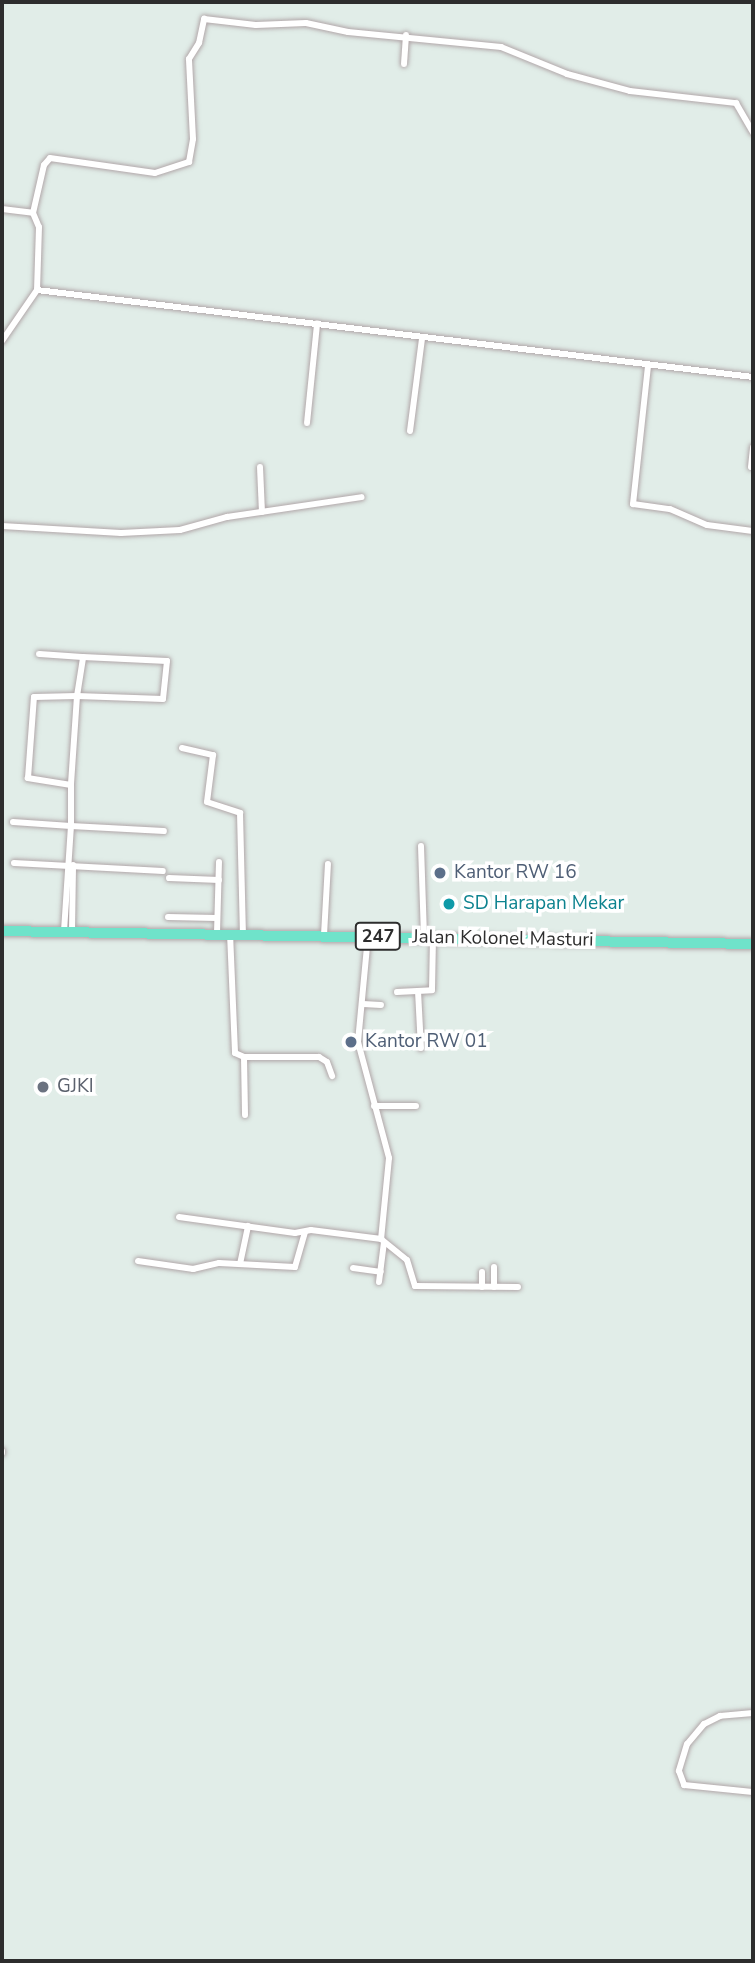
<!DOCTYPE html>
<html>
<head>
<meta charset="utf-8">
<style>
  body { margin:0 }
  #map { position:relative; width:755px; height:1963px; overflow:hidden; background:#e1ede8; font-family:"Nunito Sans",sans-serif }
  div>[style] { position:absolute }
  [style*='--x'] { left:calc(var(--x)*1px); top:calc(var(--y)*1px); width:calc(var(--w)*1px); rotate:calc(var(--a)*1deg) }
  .roads { filter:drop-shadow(0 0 2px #b1a7a9) drop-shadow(0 0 2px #b1a7a9) }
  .street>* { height:6px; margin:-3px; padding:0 3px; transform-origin:3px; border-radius:3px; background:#fff }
  .primary>* { height:10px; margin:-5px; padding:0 5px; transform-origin:5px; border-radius:5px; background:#6fe3ca }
  .dots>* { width:19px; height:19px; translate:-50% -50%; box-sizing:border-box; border:4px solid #fff; border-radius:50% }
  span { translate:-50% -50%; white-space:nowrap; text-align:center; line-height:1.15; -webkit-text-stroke:7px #fff; paint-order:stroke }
  .shield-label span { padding:2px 5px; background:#fff; border:2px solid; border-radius:5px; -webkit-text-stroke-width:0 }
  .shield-label { font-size:18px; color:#2d2d2d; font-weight:700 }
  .service-label { font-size:19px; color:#4e5e75 }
  .left { translate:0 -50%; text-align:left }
  .culture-label { font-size:19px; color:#0d838f }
  .street-label { font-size:19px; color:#2d2d2d }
  .worship-label { font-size:19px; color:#5b616d }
  .frame { position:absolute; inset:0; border:4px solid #2d2d2d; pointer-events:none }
</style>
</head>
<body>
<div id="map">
  <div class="roads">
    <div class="street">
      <div style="--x:404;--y:64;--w:29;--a:-86"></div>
      <div style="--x:2;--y:209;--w:31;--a:7"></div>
      <div style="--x:33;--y:213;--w:15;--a:67"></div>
      <div style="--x:39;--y:227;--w:63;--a:91.8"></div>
      <div style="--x:37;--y:290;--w:62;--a:124.5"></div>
      <div style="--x:33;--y:213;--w:49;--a:-77.1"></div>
      <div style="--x:44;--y:165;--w:9;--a:-49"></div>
      <div style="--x:50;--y:158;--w:106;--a:8.1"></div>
      <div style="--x:155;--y:173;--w:36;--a:-18"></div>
      <div style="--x:189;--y:162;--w:23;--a:-80"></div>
      <div style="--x:193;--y:139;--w:80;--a:-92.9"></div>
      <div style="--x:189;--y:59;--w:19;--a:-58"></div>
      <div style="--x:199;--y:43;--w:25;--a:-78"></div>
      <div style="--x:204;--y:19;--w:52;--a:6.6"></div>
      <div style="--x:256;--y:25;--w:50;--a:-2.3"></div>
      <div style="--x:306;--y:23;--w:43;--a:12.1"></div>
      <div style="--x:348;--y:32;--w:154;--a:5.6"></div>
      <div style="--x:501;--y:47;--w:71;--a:22.2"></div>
      <div style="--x:567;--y:74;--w:65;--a:15.1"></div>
      <div style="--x:630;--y:91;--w:107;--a:6.5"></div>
      <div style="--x:736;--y:103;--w:34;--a:60"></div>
      <div style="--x:37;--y:290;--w:721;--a:6.93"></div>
      <div style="--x:648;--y:366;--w:139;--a:96.2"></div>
      <div style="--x:633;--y:504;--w:37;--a:8"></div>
      <div style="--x:670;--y:509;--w:40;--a:23.4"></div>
      <div style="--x:707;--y:525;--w:46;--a:7.4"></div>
      <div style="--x:307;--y:423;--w:100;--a:-84.2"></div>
      <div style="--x:410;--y:431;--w:93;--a:-82.6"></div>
      <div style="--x:260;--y:467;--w:45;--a:87.5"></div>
      <div style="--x:751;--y:467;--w:20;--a:-84"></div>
      <div style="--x:2;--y:526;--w:119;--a:3.4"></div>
      <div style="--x:121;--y:533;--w:59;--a:-2.9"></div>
      <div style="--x:180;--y:530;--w:49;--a:-15.5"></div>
      <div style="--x:227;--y:517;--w:136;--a:-8.4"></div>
      <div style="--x:39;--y:654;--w:44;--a:3.9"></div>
      <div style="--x:182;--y:748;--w:32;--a:13"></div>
      <div style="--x:213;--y:755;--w:47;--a:97.3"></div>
      <div style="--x:207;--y:802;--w:35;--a:18"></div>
      <div style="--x:240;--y:813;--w:120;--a:88.6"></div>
      <div style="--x:13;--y:822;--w:58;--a:3.9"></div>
      <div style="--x:71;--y:826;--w:41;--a:-90"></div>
      <div style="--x:71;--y:785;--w:44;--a:-170.8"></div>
      <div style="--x:28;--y:778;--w:81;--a:-85.8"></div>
      <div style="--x:34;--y:697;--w:43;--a:-1.3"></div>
      <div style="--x:77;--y:696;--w:39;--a:-81"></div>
      <div style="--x:83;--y:657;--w:84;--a:2.7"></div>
      <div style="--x:167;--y:661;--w:38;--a:96"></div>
      <div style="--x:163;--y:699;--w:86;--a:-178"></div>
      <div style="--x:77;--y:696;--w:89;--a:93.9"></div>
      <div style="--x:421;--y:846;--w:91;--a:88.1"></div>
      <div style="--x:14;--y:863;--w:149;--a:3.1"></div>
      <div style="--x:169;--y:878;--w:50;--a:2.3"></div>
      <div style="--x:168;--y:917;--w:49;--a:1.2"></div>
      <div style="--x:64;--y:931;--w:105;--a:-86.2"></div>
      <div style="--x:71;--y:826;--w:93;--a:3.1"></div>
      <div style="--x:72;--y:931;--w:66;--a:-89.1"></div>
      <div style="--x:217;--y:933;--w:71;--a:-88.4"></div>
      <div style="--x:230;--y:933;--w:120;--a:87.6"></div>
      <div style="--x:235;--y:1053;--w:10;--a:24"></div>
      <div style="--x:244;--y:1057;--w:75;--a:0"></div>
      <div style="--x:319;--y:1057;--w:9;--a:32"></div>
      <div style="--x:327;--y:1062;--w:15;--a:70"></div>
      <div style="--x:324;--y:935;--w:71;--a:-86.8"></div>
      <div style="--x:368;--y:936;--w:106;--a:95.4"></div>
      <div style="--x:358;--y:1042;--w:120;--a:75"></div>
      <div style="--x:389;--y:1158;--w:81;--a:95.6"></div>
      <div style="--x:381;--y:1239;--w:33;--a:39"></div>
      <div style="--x:407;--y:1260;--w:27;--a:73"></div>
      <div style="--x:415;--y:1286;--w:103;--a:0.6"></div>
      <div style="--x:418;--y:991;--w:57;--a:87"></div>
      <div style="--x:397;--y:992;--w:35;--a:-3"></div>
      <div style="--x:432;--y:990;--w:53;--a:-88.9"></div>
      <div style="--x:363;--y:1004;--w:18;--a:3"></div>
      <div style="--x:244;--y:1057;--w:58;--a:89"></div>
      <div style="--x:374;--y:1106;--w:42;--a:0"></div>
      <div style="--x:179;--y:1217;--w:117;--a:7.9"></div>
      <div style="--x:295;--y:1233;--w:16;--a:-11"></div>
      <div style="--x:311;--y:1230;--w:71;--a:7.3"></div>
      <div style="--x:138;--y:1261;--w:56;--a:8.3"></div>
      <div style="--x:193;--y:1269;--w:27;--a:-13"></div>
      <div style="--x:219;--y:1263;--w:76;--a:3"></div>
      <div style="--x:295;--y:1267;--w:36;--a:-74"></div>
      <div style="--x:240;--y:1264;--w:39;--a:-78"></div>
      <div style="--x:494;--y:1267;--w:20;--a:90"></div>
      <div style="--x:353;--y:1268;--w:28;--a:8"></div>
      <div style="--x:379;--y:1282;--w:40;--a:-82.9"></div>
      <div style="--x:482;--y:1287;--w:15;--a:-90"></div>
      <div style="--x:2;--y:1451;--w:2;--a:90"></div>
      <div style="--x:753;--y:1713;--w:33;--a:175"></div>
      <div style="--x:720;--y:1716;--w:18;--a:153"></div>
      <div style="--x:704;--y:1724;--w:26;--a:130"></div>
      <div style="--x:687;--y:1744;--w:28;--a:107"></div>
      <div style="--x:679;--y:1771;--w:15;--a:70"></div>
      <div style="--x:684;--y:1785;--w:69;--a:5.8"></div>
    </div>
    <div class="primary">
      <div style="--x:2;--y:931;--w:751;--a:0.99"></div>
    </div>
  </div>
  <div class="dots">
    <div style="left:440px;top:873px;background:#5c6f8a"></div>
    <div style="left:449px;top:904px;background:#0f9aa8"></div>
    <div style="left:351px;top:1042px;background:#5c6f8a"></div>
    <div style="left:43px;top:1087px;background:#6b7280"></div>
  </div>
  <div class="shield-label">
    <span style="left:378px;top:936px">247</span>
  </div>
  <div class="service-label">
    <span class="left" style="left:454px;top:873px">Kantor RW 16</span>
    <span class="left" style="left:365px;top:1042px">Kantor RW 01</span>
  </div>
  <div class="culture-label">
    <span class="left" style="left:463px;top:904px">SD Harapan Mekar</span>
  </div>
  <div class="street-label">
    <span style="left:503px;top:939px;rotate:1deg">Jalan Kolonel Masturi</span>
  </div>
  <div class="worship-label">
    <span class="left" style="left:57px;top:1087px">GJKI</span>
  </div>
  <div class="frame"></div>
</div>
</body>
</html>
